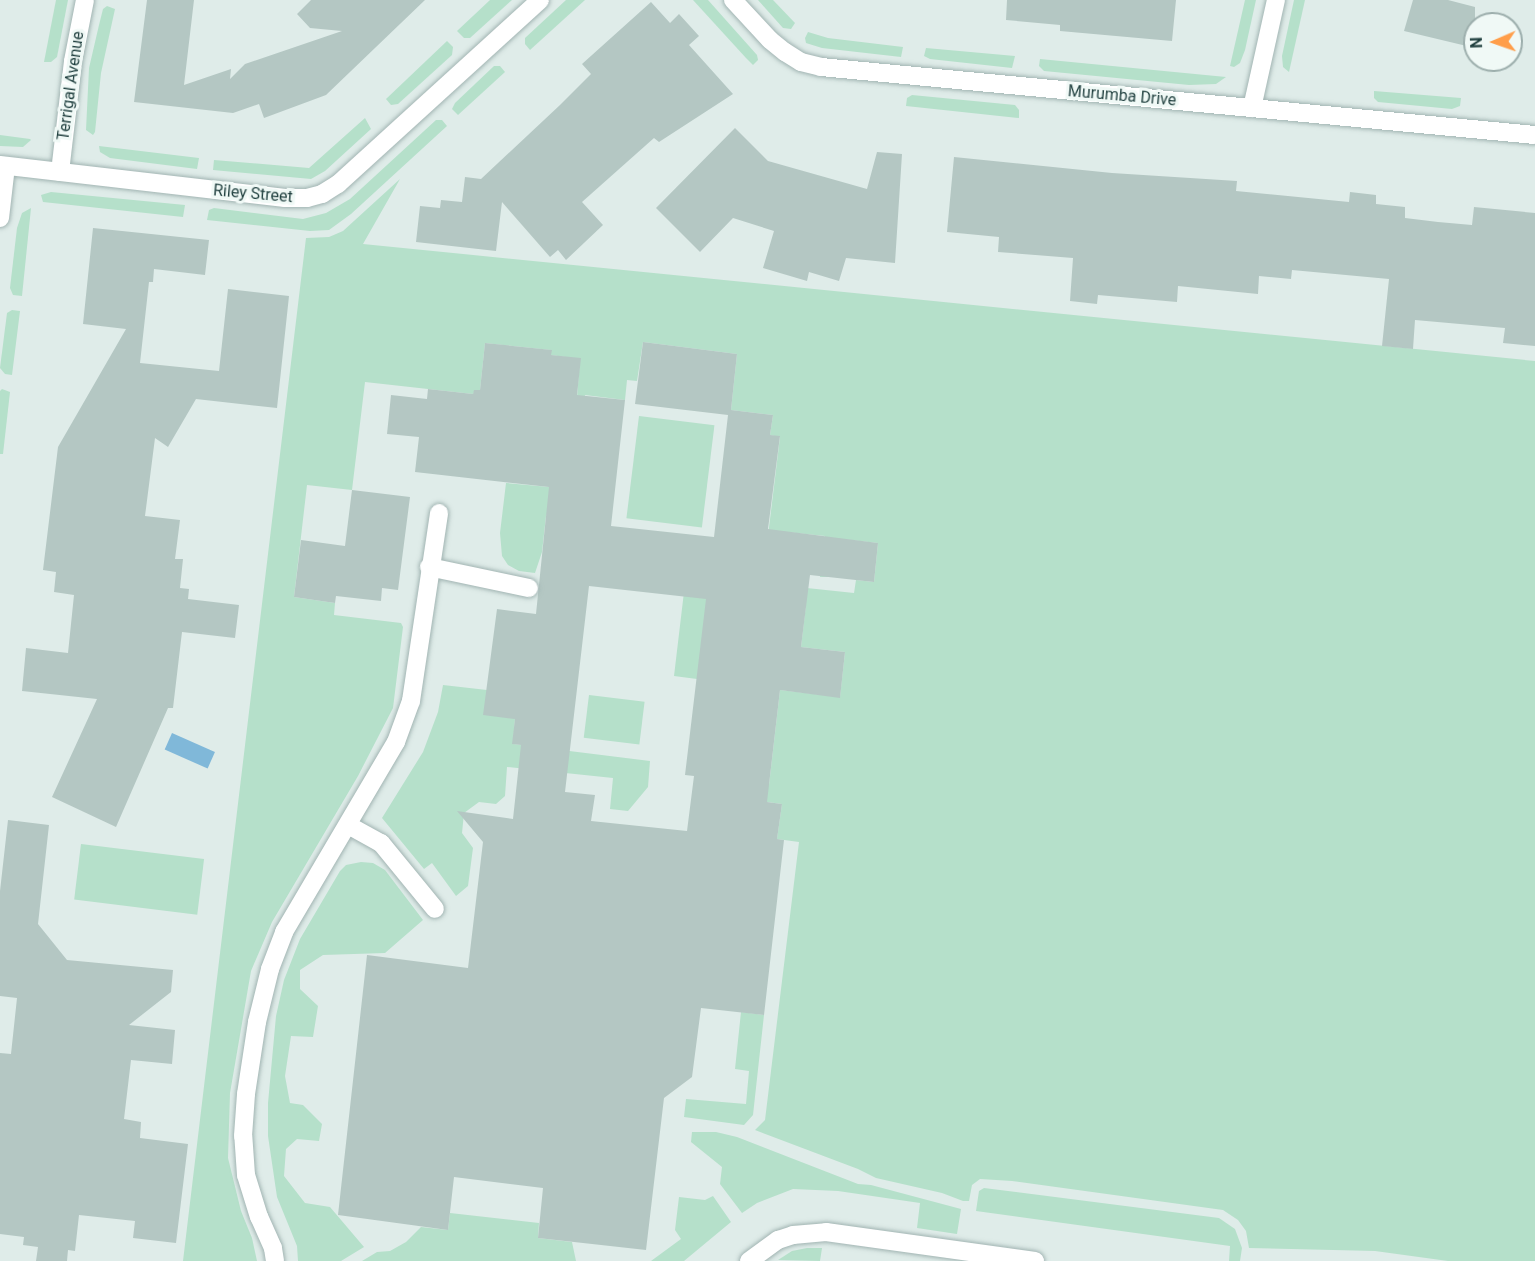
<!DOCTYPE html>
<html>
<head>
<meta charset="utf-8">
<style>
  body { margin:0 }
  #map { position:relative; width:1535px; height:1261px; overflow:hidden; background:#dfece9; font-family:Roboto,sans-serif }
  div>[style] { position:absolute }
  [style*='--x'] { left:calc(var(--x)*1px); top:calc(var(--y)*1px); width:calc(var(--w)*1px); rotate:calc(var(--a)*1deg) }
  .green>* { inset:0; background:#b5e0ca; transform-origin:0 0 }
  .water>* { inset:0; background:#80b8d9; transform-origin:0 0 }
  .building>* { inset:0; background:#b4c7c3 }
  .roads { filter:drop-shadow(0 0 2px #a1b4b2) drop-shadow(0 0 2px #a1b4b2) }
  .minor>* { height:18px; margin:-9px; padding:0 9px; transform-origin:9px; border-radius:9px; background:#fff }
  span { translate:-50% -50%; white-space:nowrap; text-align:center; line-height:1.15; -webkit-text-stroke:6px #f0f9f6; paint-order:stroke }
  .street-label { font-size:16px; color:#1e3e3d }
  .north { position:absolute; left:1463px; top:12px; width:60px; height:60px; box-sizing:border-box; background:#f0f9f6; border:2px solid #9caeac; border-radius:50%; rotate:268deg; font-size:16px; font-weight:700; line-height:24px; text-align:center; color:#1e3e3d }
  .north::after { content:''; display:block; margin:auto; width:21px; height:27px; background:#ff9e4a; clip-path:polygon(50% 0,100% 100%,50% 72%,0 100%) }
</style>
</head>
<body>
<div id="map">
  <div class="green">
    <div style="clip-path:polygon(56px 0,68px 0,57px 57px,51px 62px,44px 62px)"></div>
    <div style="clip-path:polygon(490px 0,512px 0,470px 38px,464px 38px,457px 31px)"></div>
    <div style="clip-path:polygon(566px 0,585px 0,530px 50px,525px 44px,525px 38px)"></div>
    <div style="clip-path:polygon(693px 0,708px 0,757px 55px,758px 60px,753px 65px,746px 58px)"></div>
    <div style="clip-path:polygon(758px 0,773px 0,795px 23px,791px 29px,783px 28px)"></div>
    <div style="clip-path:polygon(1245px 0,1256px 0,1245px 50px,1240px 63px,1234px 67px,1230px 66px)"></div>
    <div style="clip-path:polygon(1294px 0,1305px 0,1289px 72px,1283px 67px,1282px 56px)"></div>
    <div style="clip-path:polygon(107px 6px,115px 9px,101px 73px,95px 132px,93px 135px,86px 130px,89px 68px,99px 25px,103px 9px)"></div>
    <div style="clip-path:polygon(808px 32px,828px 38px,903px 47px,901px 57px,822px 48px,806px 43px,805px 38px)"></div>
    <div style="clip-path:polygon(447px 41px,453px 47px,452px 55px,398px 104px,391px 105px,386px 99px)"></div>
    <div style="clip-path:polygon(926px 48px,1015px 56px,1012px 68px,930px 59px,924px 56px)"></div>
    <div style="clip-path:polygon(1040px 59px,1226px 77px,1216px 84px,1189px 85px,1044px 71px,1039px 66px)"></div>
    <div style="clip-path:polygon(494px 66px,500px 66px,505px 72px,458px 115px,452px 109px,455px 103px)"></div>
    <div style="clip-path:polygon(1374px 91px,1461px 98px,1460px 106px,1452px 109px,1378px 102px,1374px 98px)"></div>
    <div style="clip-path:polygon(912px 95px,1015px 105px,1019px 110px,1019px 118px,906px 106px,907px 98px)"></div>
    <div style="clip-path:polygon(365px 118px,371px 129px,325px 171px,311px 179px,213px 170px,214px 160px,309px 168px)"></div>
    <div style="clip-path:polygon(436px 120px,442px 120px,447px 126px,351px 214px,329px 230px,310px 231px,207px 220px,209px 210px,214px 208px,303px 219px,326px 213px,350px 199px)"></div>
    <div style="clip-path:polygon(0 135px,30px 139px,31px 140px,23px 147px,0 146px)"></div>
    <div style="clip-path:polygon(99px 146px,199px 158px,197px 169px,110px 158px,100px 152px)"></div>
    <div style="clip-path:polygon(400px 179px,363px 244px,1535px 361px,1535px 1261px,1448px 1261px,1375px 1251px,1249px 1248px,1246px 1231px,1238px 1220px,1223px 1210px,1012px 1181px,980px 1179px,972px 1185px,969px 1201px,963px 1201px,942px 1193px,876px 1178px,858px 1169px,755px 1130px,765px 1120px,799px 842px,777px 839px,782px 804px,744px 799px,769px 785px,780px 690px,840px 697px,845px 652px,801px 647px,806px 605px,697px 679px,674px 676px,686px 575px,854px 593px,856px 580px,874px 582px,878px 543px,841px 539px,836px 577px,820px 577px,825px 536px,787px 532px,766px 552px,780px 437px,770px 435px,773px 415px,731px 410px,737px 354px,643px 342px,637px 381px,627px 380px,625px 400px,585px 395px,583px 413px,577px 398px,580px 359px,551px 355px,551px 350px,485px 343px,480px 390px,475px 390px,473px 394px,365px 382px,352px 490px,307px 485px,294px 597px,335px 603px,334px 615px,401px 623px,403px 627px,393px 708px,358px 776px,272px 922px,251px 971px,230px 1093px,228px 1158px,241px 1211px,252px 1238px,257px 1261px,183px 1261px,306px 238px,329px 237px,343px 231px)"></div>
    <div style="clip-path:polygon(51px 192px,185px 205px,183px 217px,43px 202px,41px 195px)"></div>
    <div style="clip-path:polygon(31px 208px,22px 296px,13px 295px,10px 288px,17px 228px,22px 213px)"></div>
    <div style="clip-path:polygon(12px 310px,20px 311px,12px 375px,5px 374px,0 368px,7px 313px)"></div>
    <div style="clip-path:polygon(2px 389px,10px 392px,3px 454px,0 454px,0 391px)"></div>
    <div style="left:639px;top:416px;width:76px;height:103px;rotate:7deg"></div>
    <div style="clip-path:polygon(506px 483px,560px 488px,546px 516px,542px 552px,535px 573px,519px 571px,508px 565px,502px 556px,500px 533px)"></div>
    <div style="clip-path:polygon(443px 685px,487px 690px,515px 719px,513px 744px,650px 761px,648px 787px,628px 811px,610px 809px,613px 778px,507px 767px,505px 796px,496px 804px,479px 802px,464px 813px,462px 833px,473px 848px,468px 886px,456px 896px,432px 863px,424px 869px,382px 818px,423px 752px,438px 712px)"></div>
    <div style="left:589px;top:695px;width:56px;height:43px;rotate:7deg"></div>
    <div style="left:81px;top:844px;width:124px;height:56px;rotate:7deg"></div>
    <div style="clip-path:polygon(361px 862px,373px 863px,385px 870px,423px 920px,385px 953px,323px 955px,300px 970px,300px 989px,318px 1006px,313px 1037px,291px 1036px,285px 1076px,290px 1103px,303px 1105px,322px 1124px,319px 1141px,297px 1139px,286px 1149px,284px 1176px,305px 1203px,330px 1207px,364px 1247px,341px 1261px,298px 1261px,297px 1246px,277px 1197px,268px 1136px,268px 1103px,276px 1016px,284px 980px,300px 939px,340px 871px,346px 865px)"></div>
    <div style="clip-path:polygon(741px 1012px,764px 1015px,753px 1115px,744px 1125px,684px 1117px,686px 1099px,746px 1104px,749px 1071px,735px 1069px)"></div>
    <div style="clip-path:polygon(692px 1132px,716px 1132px,737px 1137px,858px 1184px,871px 1185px,961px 1209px,957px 1234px,917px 1228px,920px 1203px,838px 1191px,793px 1189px,757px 1203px,742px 1213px,720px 1184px,722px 1167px,691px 1142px)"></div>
    <div style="clip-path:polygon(984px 1188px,1219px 1218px,1235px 1229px,1242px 1248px,1240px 1261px,1229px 1261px,1230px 1246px,976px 1211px,979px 1191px)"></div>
    <div style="clip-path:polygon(713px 1196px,731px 1222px,684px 1261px,651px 1261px,681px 1239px,675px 1230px,679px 1197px,705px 1200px)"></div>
    <div style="clip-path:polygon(450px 1213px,539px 1223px,538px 1238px,572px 1242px,576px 1261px,362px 1261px,377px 1252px,390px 1251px,406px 1242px,421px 1227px,448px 1230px)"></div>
    <div style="clip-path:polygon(807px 1248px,822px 1248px,820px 1261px,778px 1260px,792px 1251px)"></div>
  </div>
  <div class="water">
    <div style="left:172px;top:733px;width:47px;height:18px;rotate:24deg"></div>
  </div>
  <div class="building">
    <div style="clip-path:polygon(147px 0,194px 0,184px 85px,231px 69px,230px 79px,245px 64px,342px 31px,310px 28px,297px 14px,311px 0,425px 0,326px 95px,264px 118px,259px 104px,233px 113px,134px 102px)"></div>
    <div style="clip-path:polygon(1007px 0,1176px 0,1172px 41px,1060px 31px,1060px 25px,1006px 20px)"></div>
    <div style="clip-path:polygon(1413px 0,1448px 0,1475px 7px,1475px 48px,1404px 31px)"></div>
    <div style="clip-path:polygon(651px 2px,670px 23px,679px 14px,699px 36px,689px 45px,733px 94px,659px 142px,654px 138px,582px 202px,603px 225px,566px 260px,558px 250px,550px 257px,502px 202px,496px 251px,416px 242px,420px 206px,440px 208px,441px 200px,462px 202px,465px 177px,481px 179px,560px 105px,591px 74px,582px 64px)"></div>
    <div style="clip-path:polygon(735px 128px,768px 161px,867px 189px,877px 152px,902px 154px,895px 263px,846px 258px,839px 281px,809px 272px,807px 281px,763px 268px,774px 231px,733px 218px,700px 252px,656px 208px)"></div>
    <div style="clip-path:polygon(954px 157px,1112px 173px,1237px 181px,1236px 191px,1349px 202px,1350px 192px,1376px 195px,1376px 204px,1405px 207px,1405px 218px,1438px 222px,1472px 225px,1474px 207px,1535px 213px,1535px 346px,1503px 343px,1505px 328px,1415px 320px,1413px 349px,1382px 346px,1389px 279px,1292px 270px,1291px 279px,1259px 276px,1258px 294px,1178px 286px,1177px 302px,1098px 295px,1097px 304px,1070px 301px,1073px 258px,998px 252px,999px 237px,947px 232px)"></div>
    <div style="clip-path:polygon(93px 228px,209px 240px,205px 275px,154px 269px,153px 282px,149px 282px,140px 363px,219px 371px,228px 289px,289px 296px,277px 408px,196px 399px,168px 447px,155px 438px,145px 516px,180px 520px,175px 559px,183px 559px,180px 588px,189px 589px,188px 599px,239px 605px,235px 638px,182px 632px,173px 708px,168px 708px,116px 827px,52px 797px,97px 699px,22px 691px,26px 648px,68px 653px,74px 595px,54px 592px,56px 572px,43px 570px,58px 447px,126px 329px,83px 324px)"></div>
    <div style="clip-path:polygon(evenodd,643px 342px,737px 354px,731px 410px,773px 415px,770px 435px,780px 436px,768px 529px,878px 543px,874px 582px,810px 575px,801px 647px,845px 652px,840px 698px,780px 690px,767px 802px,782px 804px,777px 839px,784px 840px,764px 1015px,701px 1008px,692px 1077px,664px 1098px,646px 1250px,538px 1238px,543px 1188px,454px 1177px,448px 1230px,338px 1215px,367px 955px,468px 968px,483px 842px,457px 811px,513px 819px,521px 745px,512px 744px,515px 719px,483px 715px,497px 609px,536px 614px,549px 487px,415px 472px,419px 437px,387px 434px,391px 395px,427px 399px,428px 389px,473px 394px,474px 390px,480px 390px,485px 343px,552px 350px,551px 355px,581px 358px,577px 395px,625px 400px,611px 526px,714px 537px,728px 415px,635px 404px,643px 342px,589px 586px,706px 599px,685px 775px,694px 776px,687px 831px,591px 821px,595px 795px,565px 792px,589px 586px)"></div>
    <div style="clip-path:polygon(352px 490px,410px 497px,398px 590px,382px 588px,381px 601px,336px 596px,335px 603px,294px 597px,301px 540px,345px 546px)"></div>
    <div style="clip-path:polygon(8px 820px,49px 825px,38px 924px,67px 960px,173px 970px,171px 992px,129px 1025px,175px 1030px,172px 1064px,131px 1060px,124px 1119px,141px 1122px,140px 1138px,188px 1144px,176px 1243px,133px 1238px,135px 1221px,79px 1215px,75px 1251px,68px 1250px,67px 1261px,36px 1261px,38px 1247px,23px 1245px,24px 1237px,0 1234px,0 1053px,11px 1054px,17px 998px,0 996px,0 891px)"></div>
  </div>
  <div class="roads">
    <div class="minor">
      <div style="--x:733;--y:0;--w:54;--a:47.2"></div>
      <div style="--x:770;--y:40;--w:19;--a:39"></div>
      <div style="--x:785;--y:52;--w:19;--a:32"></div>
      <div style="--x:801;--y:62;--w:21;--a:14"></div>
      <div style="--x:821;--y:67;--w:717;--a:5.44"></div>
      <div style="--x:1252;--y:108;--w:111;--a:-77.5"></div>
      <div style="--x:0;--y:165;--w:287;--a:6.6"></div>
      <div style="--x:285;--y:198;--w:22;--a:0"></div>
      <div style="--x:307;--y:198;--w:16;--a:-15"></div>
      <div style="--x:322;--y:194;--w:19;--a:-32"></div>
      <div style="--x:338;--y:184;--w:273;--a:-42.3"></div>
      <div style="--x:60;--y:172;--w:112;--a:-83.3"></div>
      <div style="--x:73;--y:61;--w:62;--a:-78.9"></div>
      <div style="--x:0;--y:218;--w:52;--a:-83.4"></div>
      <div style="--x:429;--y:567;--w:102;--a:11.9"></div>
      <div style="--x:348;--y:825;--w:38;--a:29"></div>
      <div style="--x:381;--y:843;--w:85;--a:50.7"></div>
      <div style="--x:275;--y:1261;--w:13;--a:-99"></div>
      <div style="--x:273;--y:1248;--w:34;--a:-114"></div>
      <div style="--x:259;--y:1217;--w:44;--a:-107.2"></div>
      <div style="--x:246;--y:1175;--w:39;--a:-94"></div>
      <div style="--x:243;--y:1136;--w:42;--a:-85.9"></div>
      <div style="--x:246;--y:1094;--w:73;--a:-81.3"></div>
      <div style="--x:257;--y:1022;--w:55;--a:-76.2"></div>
      <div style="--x:270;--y:969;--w:40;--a:-69"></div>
      <div style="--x:284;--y:932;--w:221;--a:-59.5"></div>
      <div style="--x:396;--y:742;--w:44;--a:-69.9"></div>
      <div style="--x:411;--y:701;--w:190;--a:-81.5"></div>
      <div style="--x:749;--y:1261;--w:36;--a:-36"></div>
      <div style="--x:778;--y:1240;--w:16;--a:-18"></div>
      <div style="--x:793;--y:1235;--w:33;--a:-5"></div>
      <div style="--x:826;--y:1232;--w:211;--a:7.9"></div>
    </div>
  </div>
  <div class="street-label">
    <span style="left:71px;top:86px;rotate:-82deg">Terrigal Avenue</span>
    <span style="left:1122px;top:96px;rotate:5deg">Murumba Drive</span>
    <span style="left:253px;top:194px;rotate:5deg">Riley Street</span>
  </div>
  <div class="north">N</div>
</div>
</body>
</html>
